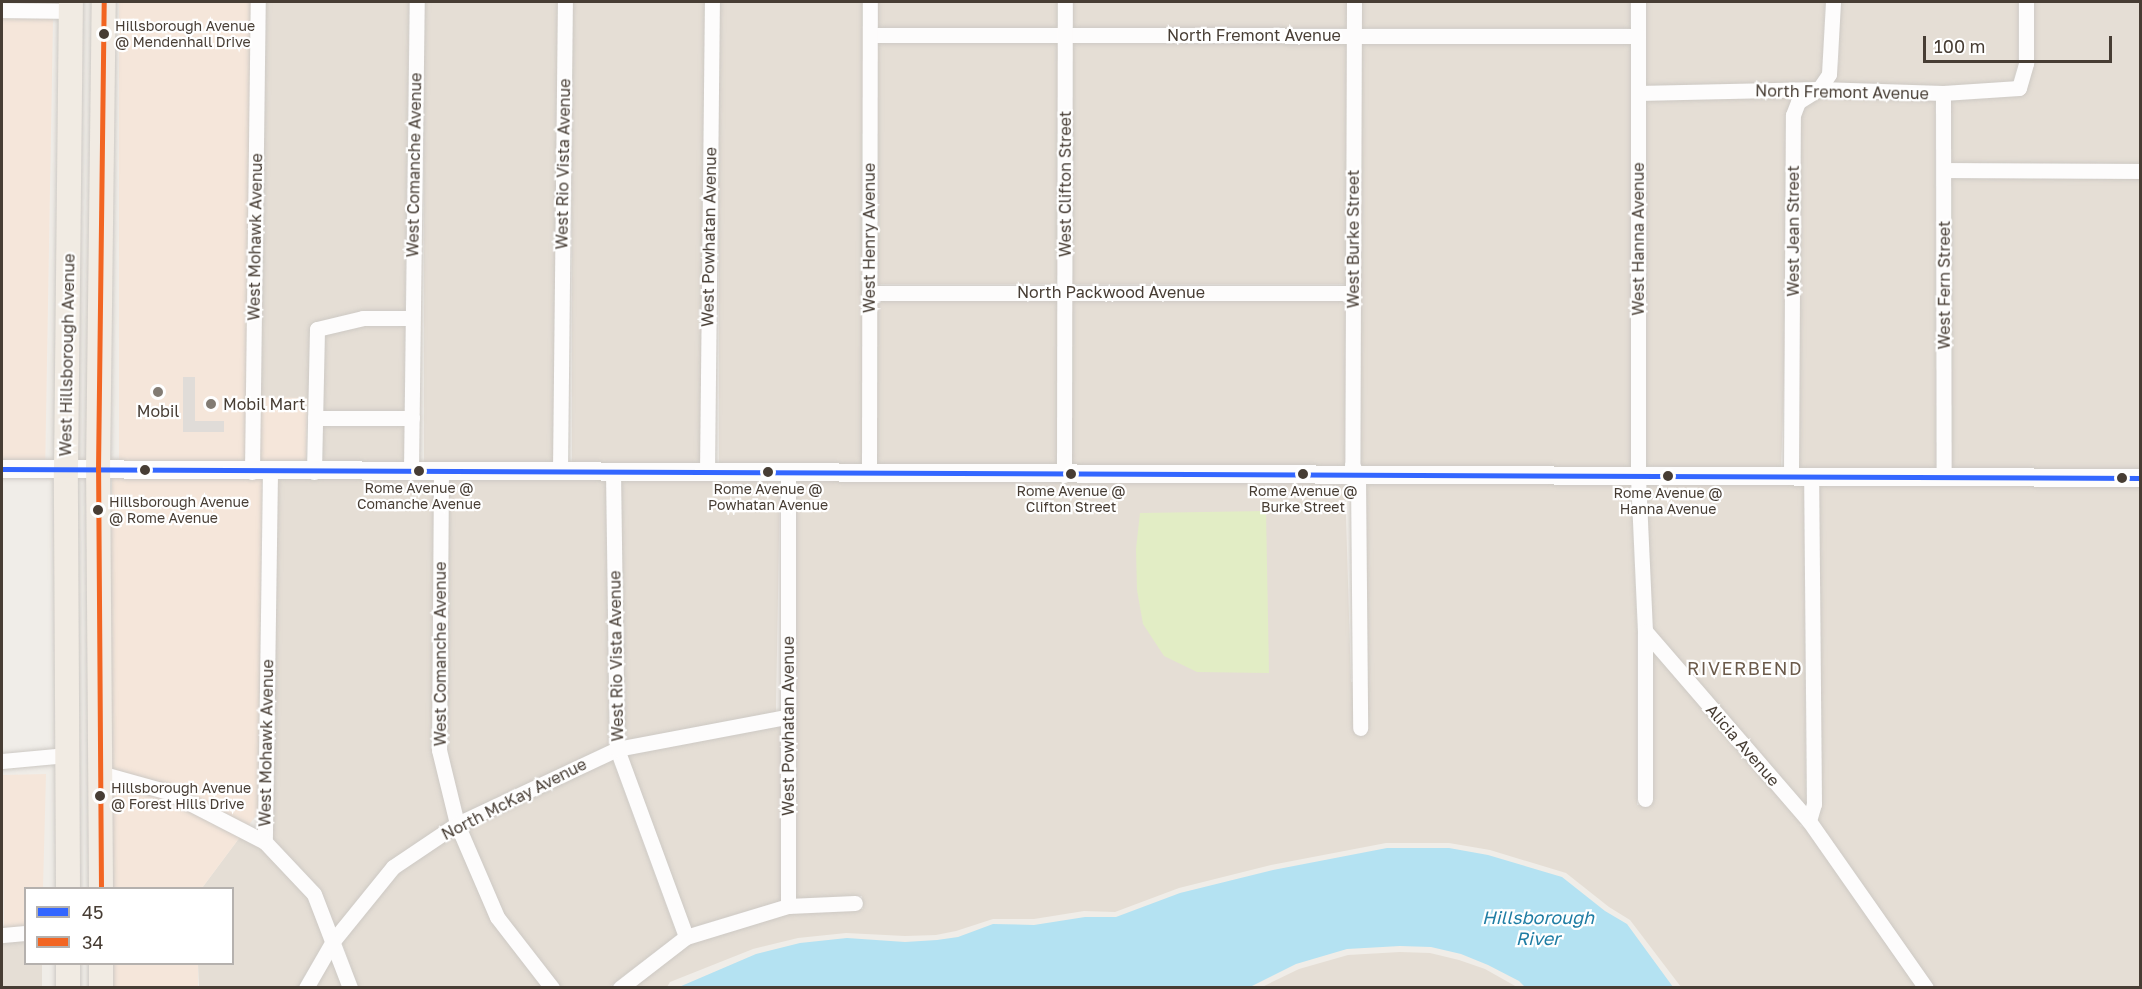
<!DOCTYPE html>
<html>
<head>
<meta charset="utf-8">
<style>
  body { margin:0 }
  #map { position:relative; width:2142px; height:989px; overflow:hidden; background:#f0ede8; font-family:"Golos Text",sans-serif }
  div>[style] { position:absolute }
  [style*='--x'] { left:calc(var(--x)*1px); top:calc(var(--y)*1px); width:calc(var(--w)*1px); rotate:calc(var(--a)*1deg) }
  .residential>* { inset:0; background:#e5ded5; transform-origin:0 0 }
  .commercial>* { inset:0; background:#f5e6da; transform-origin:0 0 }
  .green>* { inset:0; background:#e2edc5 }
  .parking>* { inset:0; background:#e0dcd8 }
  .water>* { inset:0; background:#b4e2f2 }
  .roads { filter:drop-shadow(0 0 2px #cdc9c4) drop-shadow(0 0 2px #cdc9c4) }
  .minor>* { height:15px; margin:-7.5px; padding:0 7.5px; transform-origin:7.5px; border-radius:7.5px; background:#fdfcfc }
  .tertiary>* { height:18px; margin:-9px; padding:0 9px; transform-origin:9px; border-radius:9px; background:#fdfcfc }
  .primary>* { height:24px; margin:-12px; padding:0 12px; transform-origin:12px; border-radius:12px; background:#f1ebe3 }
  .bus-1>* { height:4.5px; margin:-2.25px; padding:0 2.25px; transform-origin:2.25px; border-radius:2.25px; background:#36f }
  .bus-2>* { height:4.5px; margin:-2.25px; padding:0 2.25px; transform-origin:2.25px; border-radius:2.25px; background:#f26522 }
  .dots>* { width:16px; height:16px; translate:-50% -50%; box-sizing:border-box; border:3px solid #fff; border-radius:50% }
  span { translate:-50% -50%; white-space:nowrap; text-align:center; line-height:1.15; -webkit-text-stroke:4.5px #fff; paint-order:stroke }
  .bus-label { font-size:14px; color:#473d34 }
  .left { translate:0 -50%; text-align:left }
  .street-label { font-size:16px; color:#473d34 }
  .poi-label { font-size:16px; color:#473d34 }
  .neighbourhood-label { font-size:18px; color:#6b5a4a; letter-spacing:1.5px }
  .water-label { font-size:18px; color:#1f7da4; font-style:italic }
  .frame { position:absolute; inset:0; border:3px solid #473d34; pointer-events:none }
  .legend { position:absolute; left:24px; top:887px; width:210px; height:78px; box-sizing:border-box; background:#fff; border:2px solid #b5b1ae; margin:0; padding:8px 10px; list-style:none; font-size:18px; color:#473d34 }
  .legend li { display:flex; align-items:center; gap:12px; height:30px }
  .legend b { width:30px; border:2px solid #b5b1ae }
  .scale { position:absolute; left:1923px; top:36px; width:189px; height:27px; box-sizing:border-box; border:3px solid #473d34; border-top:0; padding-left:8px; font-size:18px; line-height:21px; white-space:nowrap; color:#473d34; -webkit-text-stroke:4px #fff; paint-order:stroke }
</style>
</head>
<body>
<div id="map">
  <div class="residential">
    <div style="clip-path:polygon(266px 2px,409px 2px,405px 312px,315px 323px,308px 408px,307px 398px,261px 401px)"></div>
    <div style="left:424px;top:2px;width:134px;height:464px"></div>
    <div style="left:572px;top:2px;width:133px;height:463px"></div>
    <div style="left:719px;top:2px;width:144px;height:465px"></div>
    <div style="left:878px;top:2px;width:180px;height:27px"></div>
    <div style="left:1073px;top:2px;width:274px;height:26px"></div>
    <div style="left:1361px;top:2px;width:269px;height:26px"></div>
    <div style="clip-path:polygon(1645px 2px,1825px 2px,1822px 72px,1815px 83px,1645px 86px)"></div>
    <div style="clip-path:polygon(1840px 2px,2018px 2px,2018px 62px,2013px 82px,1942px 87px,1831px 83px,1839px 62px)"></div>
    <div style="clip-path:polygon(2033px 2px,2140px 2px,2140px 164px,1951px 164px,1950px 99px,2020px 95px,2033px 69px)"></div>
    <div style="left:1058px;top:41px;width:243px;height:180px;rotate:90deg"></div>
    <div style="left:1073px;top:41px;width:274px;height:243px"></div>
    <div style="left:1361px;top:41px;width:270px;height:429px"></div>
    <div style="left:1794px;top:96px;width:375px;height:149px;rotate:92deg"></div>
    <div style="clip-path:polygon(1821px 96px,1935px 100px,1936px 471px,1799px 471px,1800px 116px,1804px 106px)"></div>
    <div style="left:1951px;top:177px;width:189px;height:294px"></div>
    <div style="left:1057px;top:298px;width:170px;height:181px;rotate:90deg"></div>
    <div style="left:1072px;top:298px;width:274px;height:170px"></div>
    <div style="clip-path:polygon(364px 324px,405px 325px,404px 466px,321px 465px,325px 334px)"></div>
    <div style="clip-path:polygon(277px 478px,434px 479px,432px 750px,449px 821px,336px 928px,320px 889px,272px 839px)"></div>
    <div style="clip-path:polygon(448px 478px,606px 478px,609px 745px,462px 814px,447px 749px)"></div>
    <div style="left:620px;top:478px;width:160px;height:263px;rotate:1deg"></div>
    <div style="clip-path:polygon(795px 480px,1345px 483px,1351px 682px,1364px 682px,1359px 483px,1631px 483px,1637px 631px,1637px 805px,1652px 805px,1652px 650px,1801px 822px,1800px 826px,1804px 827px,1917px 987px,1681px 987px,1630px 920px,1609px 907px,1566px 873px,1490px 850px,1449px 843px,1386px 843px,1271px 865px,1179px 888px,1115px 912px,1084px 911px,1034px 919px,993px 919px,956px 931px,936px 935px,905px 936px,846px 933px,798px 938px,753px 949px,670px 982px,667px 987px,631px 988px,689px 942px,790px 912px,863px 909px,862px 896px,796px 899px)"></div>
    <div style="clip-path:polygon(1646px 483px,1804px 484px,1806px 807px,1652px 629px)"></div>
    <div style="clip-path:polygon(1818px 484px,2140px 485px,2140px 987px,1934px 987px,1817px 820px,1822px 804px)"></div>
    <div style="clip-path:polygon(780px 725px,781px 901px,690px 928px,626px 754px)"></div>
    <div style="clip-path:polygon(612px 758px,677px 935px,609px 987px,561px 987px,504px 914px,466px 827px)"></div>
    <div style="clip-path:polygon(453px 835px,543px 987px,358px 987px,342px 942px,399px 872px)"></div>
    <div style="clip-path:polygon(240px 837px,260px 847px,307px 897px,325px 941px,298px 987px,199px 987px,198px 964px,232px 964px,232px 888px,202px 888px)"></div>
    <div style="clip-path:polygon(25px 939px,26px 964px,42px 964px,42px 987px,2px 987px,2px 942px)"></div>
    <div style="clip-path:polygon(1400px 952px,1430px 953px,1459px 960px,1485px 969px,1517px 987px,1262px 987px,1299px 969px,1348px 955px)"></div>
    <div style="clip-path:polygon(332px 958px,342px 987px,315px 987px)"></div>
  </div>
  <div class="commercial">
    <div style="left:119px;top:2px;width:132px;height:462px"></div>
    <div style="left:2px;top:17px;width:51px;height:444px;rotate:1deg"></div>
    <div style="left:307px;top:398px;width:67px;height:46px;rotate:91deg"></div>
    <div style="clip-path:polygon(112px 477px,262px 478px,258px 813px,248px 826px,108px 769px)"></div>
    <div style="clip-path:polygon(46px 774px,43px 888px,26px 888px,25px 926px,4px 928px,2px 775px)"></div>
    <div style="clip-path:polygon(108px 783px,165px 798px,240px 837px,202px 888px,110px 888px)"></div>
    <div style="left:110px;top:964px;width:88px;height:23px"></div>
  </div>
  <div class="green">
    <div style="clip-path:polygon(1266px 511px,1269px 673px,1197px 672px,1164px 656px,1143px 624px,1137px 590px,1136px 549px,1140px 513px)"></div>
  </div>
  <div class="parking">
    <div style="clip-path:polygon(183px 377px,195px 377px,195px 421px,224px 421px,224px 432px,183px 432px)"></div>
  </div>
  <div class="water">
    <div style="clip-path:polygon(1387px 848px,1449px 848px,1488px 855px,1562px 877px,1605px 911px,1627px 924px,1673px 987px,1525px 987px,1519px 981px,1488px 965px,1461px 954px,1431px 947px,1400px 946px,1347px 949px,1296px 964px,1250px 987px,679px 987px,756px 954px,800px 943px,847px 938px,905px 942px,937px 940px,958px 937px,993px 924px,1034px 925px,1085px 917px,1116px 917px,1180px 893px,1273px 870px)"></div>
  </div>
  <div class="roads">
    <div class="minor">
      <div style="--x:1354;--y:2;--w:463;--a:90.2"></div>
      <div style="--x:1352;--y:465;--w:13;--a:61"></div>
      <div style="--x:1358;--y:476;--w:252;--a:89.5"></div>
      <div style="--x:1638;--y:2;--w:475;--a:90"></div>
      <div style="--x:1638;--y:477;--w:154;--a:87.4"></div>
      <div style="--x:1645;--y:631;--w:251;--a:49.2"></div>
      <div style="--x:1809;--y:821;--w:204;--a:55"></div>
      <div style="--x:2;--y:10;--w:68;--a:0.8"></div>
      <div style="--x:870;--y:35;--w:768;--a:0.07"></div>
      <div style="--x:1638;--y:93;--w:181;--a:-1.3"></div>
      <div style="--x:1819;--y:89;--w:124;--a:1.8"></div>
      <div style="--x:1943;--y:93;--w:76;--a:-3.8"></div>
      <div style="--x:2019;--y:88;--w:26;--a:-74"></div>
      <div style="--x:2026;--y:63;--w:61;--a:-90"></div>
      <div style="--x:1943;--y:93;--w:384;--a:89.9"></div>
      <div style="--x:1944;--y:170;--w:196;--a:0.3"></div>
      <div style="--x:869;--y:293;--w:484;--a:0"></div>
      <div style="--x:315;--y:418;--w:97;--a:0"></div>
      <div style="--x:560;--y:471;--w:469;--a:-89.4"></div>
      <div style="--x:613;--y:471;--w:278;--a:89.2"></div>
      <div style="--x:617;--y:749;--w:200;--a:69.8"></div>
      <div style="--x:252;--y:472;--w:470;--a:-89.3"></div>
      <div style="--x:270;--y:472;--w:370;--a:90.8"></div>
      <div style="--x:265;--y:842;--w:71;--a:46.7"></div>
      <div style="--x:314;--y:894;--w:101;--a:69"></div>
      <div style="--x:314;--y:472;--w:143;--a:-88.8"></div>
      <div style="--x:317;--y:329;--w:47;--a:-13.4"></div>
      <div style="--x:363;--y:318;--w:49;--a:0"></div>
      <div style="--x:411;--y:472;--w:470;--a:-89.3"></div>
      <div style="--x:441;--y:472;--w:278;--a:90.4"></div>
      <div style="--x:439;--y:750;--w:76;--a:76.3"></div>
      <div style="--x:457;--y:824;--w:101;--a:66.7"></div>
      <div style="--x:497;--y:917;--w:90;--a:52.2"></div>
      <div style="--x:707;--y:473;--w:471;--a:-89.4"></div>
      <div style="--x:788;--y:474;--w:432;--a:90"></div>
      <div style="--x:869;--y:474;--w:472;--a:-89.9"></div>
      <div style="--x:1064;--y:475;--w:473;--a:-89.9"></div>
      <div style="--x:1791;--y:477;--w:362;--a:-89.7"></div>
      <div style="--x:1793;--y:115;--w:14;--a:-69"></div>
      <div style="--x:1798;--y:102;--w:25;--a:-32"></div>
      <div style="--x:1819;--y:89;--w:18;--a:-56"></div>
      <div style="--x:1829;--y:74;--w:72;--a:-86.8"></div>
      <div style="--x:1645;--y:631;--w:168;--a:90"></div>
      <div style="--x:2;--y:761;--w:65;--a:-5.3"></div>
      <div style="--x:100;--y:773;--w:71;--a:15.6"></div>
      <div style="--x:168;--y:792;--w:109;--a:27.3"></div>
      <div style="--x:1809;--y:821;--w:18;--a:-74"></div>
      <div style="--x:1814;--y:804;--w:327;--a:-90.5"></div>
      <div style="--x:2;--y:935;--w:24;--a:-5"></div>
      <div style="--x:306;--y:988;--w:54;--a:-60.1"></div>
      <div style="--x:333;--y:941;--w:95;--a:-51"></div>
      <div style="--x:393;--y:867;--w:77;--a:-33.9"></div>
      <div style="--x:457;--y:824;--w:177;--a:-25.1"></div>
      <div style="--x:617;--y:749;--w:173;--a:-10.7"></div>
      <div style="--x:620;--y:988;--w:83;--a:-37.7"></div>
      <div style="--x:686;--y:937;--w:107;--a:-16.9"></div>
      <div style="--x:788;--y:906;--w:67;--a:-2.6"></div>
    </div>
    <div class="tertiary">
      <div style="--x:2;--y:469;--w:2138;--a:0.24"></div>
    </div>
    <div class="primary">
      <div style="--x:68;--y:888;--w:417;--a:-90.3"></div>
      <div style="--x:66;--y:471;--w:469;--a:-89.4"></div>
      <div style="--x:101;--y:888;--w:418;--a:-90.4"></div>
      <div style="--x:98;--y:470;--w:468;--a:-89.3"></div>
      <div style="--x:68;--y:964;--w:24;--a:90"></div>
      <div style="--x:101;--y:964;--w:24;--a:90"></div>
    </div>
  </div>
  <div class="bus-1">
    <div style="--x:2;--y:469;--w:2138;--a:0.24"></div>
  </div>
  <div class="bus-2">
    <div style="--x:101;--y:888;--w:418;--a:-90.4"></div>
    <div style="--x:98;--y:470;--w:468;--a:-89.3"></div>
  </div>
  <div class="dots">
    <div style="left:104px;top:34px;background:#473d34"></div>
    <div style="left:158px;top:392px;background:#827b73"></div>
    <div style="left:211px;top:404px;background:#827b73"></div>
    <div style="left:145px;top:470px;background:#473d34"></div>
    <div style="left:419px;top:471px;background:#473d34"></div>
    <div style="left:768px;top:472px;background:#473d34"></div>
    <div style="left:1071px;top:474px;background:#473d34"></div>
    <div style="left:1303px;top:474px;background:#473d34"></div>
    <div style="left:1668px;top:476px;background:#473d34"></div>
    <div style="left:2122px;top:478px;background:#473d34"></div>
    <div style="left:98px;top:510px;background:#473d34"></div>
    <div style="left:100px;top:796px;background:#473d34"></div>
  </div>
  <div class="bus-label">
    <span class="left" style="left:115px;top:34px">Hillsborough Avenue<br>@ Mendenhall Drive</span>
    <span style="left:419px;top:496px">Rome Avenue @<br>Comanche Avenue</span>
    <span style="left:768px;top:497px">Rome Avenue @<br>Powhatan Avenue</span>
    <span style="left:1071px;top:499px">Rome Avenue @<br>Clifton Street</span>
    <span style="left:1303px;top:499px">Rome Avenue @<br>Burke Street</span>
    <span style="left:1668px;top:501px">Rome Avenue @<br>Hanna Avenue</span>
    <span class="left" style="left:109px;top:510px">Hillsborough Avenue<br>@ Rome Avenue</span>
    <span class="left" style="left:111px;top:796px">Hillsborough Avenue<br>@ Forest Hills Drive</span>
  </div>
  <div class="street-label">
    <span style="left:1254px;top:35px">North Fremont Avenue</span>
    <span style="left:1842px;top:92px;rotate:1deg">North Fremont Avenue</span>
    <span style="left:563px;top:164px;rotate:-89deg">West Rio Vista Avenue</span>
    <span style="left:414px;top:165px;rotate:-89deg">West Comanche Avenue</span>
    <span style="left:1065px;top:184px;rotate:-90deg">West Clifton Street</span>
    <span style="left:1793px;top:231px;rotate:-90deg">West Jean Street</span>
    <span style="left:255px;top:237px;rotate:-89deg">West Mohawk Avenue</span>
    <span style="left:709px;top:237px;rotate:-89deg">West Powhatan Avenue</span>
    <span style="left:869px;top:238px;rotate:-90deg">West Henry Avenue</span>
    <span style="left:1353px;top:239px;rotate:-90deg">West Burke Street</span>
    <span style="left:1638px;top:239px;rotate:-90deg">West Hanna Avenue</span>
    <span style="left:1944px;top:285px;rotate:-90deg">West Fern Street</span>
    <span style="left:1111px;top:292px">North Packwood Avenue</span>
    <span style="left:67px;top:355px;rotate:-89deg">West Hillsborough Avenue</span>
    <span style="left:440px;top:654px;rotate:-90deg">West Comanche Avenue</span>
    <span style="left:616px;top:656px;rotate:-91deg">West Rio Vista Avenue</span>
    <span style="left:788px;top:726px;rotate:-90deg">West Powhatan Avenue</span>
    <span style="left:266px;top:743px;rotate:-89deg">West Mohawk Avenue</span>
    <span style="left:1743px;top:745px;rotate:49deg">Alicia Avenue</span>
    <span style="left:514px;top:799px;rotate:-27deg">North McKay Avenue</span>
  </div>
  <div class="poi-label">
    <span class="left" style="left:223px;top:404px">Mobil Mart</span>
    <span style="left:158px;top:411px">Mobil</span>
  </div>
  <div class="neighbourhood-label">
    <span style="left:1745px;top:668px">RIVERBEND</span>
  </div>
  <div class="water-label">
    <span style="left:1538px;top:928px">Hillsborough<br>River</span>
  </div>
  <div class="frame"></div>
  <ul class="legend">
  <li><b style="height:8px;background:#36f"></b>45</li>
  <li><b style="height:8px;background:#f26522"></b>34</li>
  </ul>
  <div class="scale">100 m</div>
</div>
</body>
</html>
